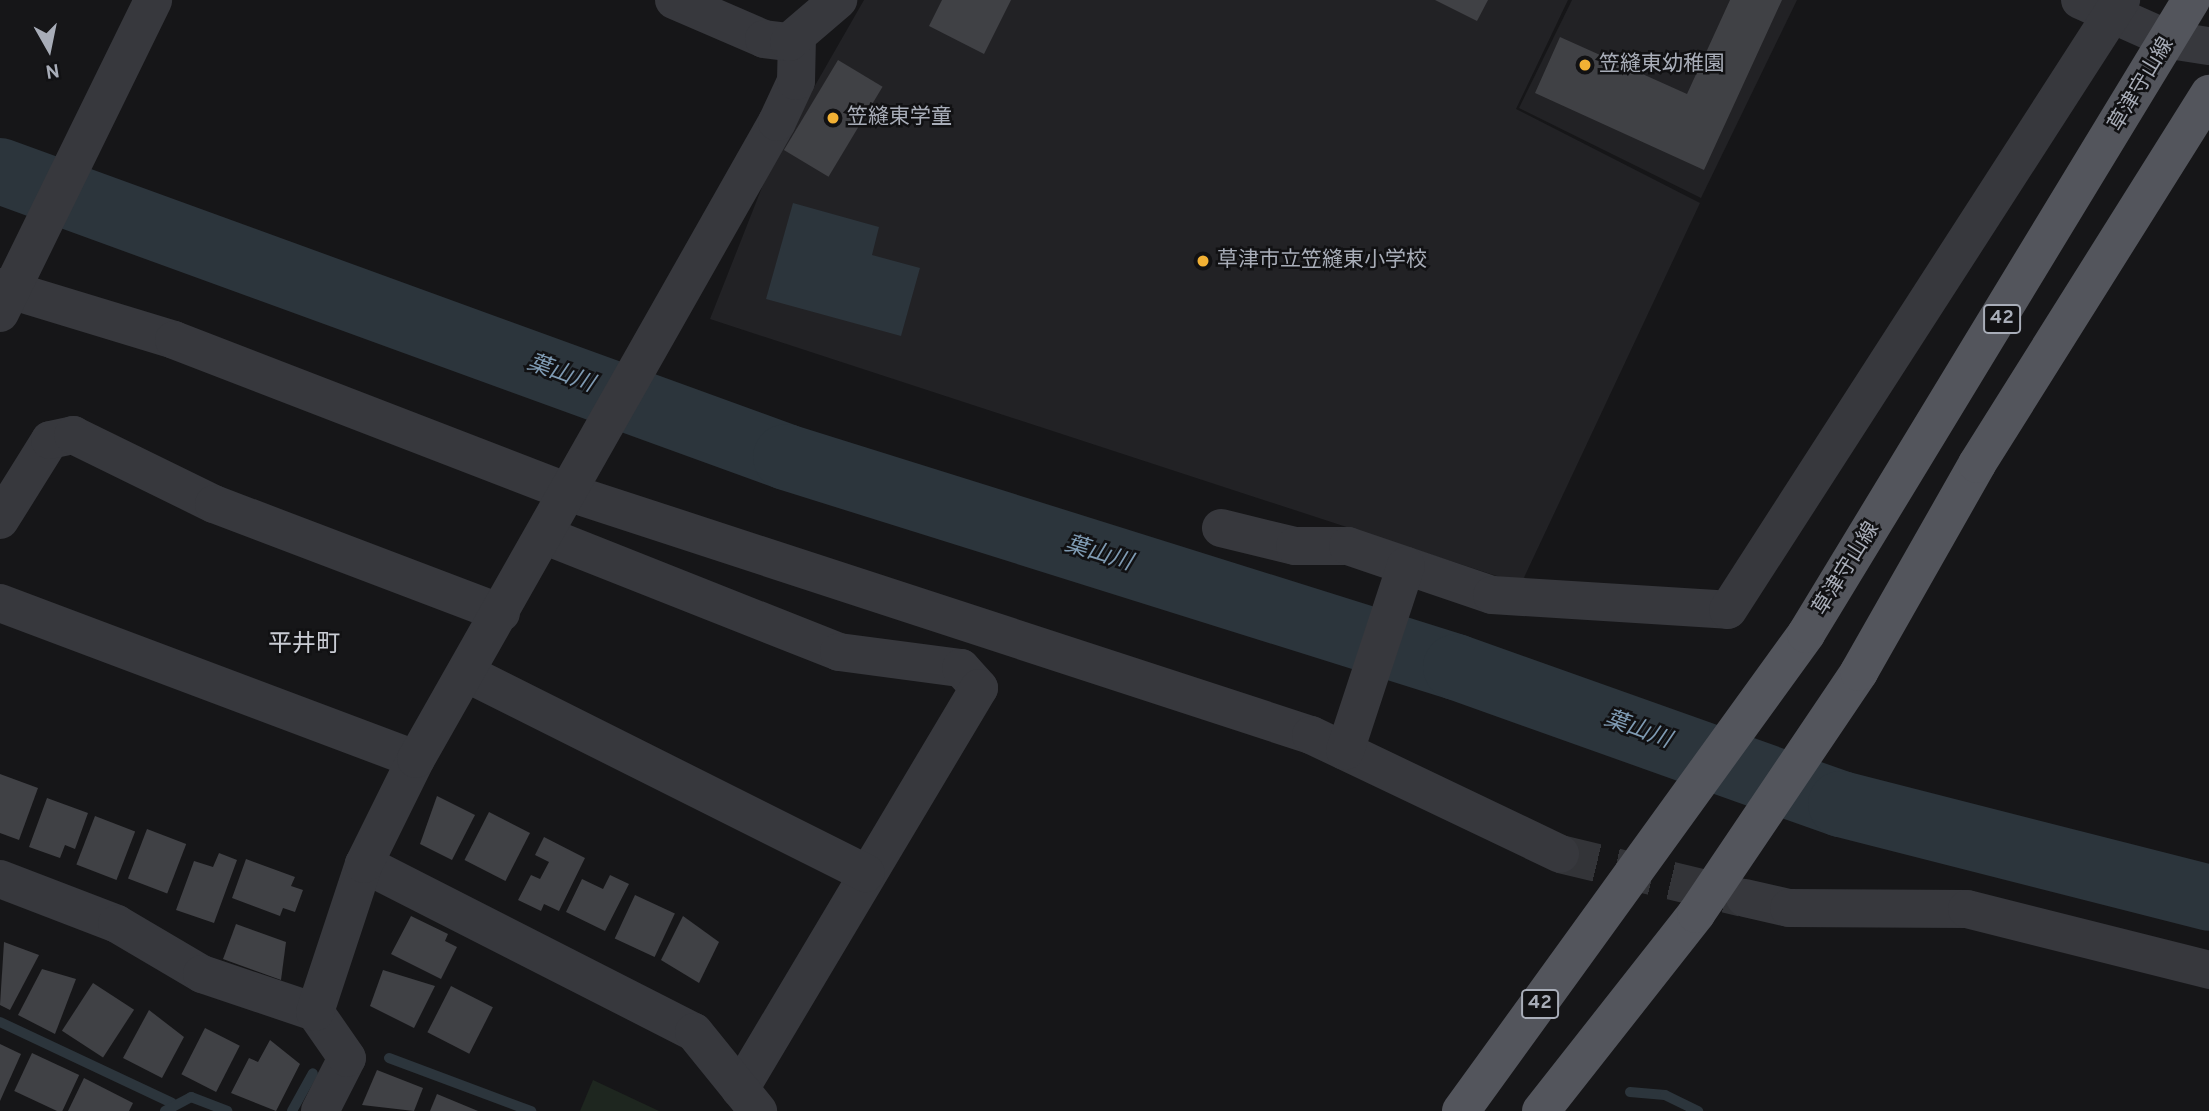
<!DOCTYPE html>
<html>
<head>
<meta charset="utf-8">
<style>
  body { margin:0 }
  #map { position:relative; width:2209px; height:1111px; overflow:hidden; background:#161618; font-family:Overpass,"Noto Sans JP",sans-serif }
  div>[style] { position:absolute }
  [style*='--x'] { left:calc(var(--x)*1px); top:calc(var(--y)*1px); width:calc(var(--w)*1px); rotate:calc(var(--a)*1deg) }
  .built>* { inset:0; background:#222225 }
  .green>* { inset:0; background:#1e261f }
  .water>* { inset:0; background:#2c353c }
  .stream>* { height:10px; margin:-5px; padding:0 5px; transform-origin:5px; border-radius:5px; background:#2c353c }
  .river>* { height:66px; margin:-33px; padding:0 33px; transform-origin:33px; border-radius:33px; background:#2c353c }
  .building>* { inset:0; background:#404145; transform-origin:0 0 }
  .minor-tunnel>* { height:38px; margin-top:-19px; transform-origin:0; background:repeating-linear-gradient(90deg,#333438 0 38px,transparent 0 57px) }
  .minor>* { height:38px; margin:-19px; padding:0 19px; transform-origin:19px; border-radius:19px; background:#37383d }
  .tertiary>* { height:38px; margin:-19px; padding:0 19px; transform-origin:19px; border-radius:19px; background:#37383d }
  .primary>* { height:38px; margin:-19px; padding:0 19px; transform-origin:19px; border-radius:19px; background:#53555c }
  .dots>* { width:19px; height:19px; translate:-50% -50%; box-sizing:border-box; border:4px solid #111113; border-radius:50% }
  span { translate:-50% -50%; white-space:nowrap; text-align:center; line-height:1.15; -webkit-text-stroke:5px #111113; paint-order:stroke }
  .shield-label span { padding:2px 5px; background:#111113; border:2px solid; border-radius:5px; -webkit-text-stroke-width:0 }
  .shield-label { font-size:19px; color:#a8adb8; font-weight:700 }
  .poi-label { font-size:21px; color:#a8adb8 }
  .left { translate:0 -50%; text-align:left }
  .street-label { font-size:21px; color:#a8adb8 }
  .water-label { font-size:23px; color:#7f9bb3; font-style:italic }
  .quarter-label { font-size:24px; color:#c9ccd4 }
  .north { position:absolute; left:14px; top:14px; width:70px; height:70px; -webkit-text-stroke:5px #111113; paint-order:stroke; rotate:171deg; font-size:19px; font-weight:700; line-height:28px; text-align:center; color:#a8adb8 }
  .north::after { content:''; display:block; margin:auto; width:24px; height:32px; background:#a8adb8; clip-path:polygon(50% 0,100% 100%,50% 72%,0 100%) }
</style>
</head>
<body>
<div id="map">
  <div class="built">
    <div style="clip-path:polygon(864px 0,1568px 0,1516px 109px,1700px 203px,1521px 584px,710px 319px,774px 157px)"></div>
    <div style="clip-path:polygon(1572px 0,1797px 0,1701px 198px,1519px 108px)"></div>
  </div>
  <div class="green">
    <div style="clip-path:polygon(593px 1080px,659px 1111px,580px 1111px)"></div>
  </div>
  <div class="water">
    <div style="clip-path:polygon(793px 203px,879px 227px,872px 255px,920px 268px,901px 336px,766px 299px)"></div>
  </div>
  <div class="stream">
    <div style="--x:0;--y:1022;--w:190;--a:25.2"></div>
    <div style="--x:389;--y:1058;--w:152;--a:20.5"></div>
    <div style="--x:1630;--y:1092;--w:35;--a:5"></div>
    <div style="--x:1665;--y:1095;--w:37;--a:26"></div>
    <div style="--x:165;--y:1111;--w:30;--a:-28"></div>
    <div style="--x:191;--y:1097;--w:39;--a:21"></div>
    <div style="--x:292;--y:1111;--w:43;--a:-61.1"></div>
  </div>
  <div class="river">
    <div style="--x:0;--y:171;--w:836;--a:19.99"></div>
    <div style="--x:786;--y:457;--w:702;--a:17.4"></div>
    <div style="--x:1456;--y:667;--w:409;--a:19.6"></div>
    <div style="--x:1841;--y:804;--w:380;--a:14.3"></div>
  </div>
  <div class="building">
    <div style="clip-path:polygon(942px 0,1011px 0,984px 54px,929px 26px)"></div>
    <div style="clip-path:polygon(1435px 0,1488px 0,1477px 21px)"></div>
    <div style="clip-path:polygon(1730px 0,1782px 0,1704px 170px,1535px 93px,1560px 37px,1687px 94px)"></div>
    <div style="left:838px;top:60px;width:52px;height:105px;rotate:31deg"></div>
    <div style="clip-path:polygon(0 774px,38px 788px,19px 840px,0 833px)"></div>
    <div style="clip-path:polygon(437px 796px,475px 815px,452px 860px,420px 844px)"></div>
    <div style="clip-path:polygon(47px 798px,88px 813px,75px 849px,65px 845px,60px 858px,29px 847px)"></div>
    <div style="left:489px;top:812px;width:46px;height:54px;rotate:27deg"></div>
    <div style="left:95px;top:816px;width:43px;height:52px;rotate:21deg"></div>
    <div style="left:147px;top:829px;width:42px;height:53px;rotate:21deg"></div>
    <div style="clip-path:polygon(544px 837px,585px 858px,559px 911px,544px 904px,541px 911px,518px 900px,531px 875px,540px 879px,549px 862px,535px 855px)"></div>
    <div style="clip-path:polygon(219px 853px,237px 860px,214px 923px,176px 910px,194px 861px,213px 867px)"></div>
    <div style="clip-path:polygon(246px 859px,295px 877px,291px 886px,303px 890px,295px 912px,283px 908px,280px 916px,232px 898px)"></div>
    <div style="clip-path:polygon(610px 875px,629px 884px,605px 931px,566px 912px,582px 879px,603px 889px)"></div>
    <div style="left:635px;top:895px;width:44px;height:48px;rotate:25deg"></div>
    <div style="clip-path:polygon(411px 916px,448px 934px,445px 941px,457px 947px,441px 979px,391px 954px)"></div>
    <div style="clip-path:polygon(683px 916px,719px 942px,699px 983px,661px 960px)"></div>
    <div style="clip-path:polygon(236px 924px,286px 942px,281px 980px,223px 959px)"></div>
    <div style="clip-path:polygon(4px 942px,39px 955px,10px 1010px,0 1005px)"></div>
    <div style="clip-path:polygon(42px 969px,76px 979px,55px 1034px,18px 1015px)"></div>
    <div style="clip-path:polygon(383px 970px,435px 986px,414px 1028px,370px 1006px)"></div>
    <div style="left:93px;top:983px;width:49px;height:57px;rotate:33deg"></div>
    <div style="left:451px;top:986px;width:47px;height:52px;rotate:27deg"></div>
    <div style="clip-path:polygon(149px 1010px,184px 1037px,162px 1078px,123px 1058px)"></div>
    <div style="left:205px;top:1028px;width:39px;height:52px;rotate:27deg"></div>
    <div style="clip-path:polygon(270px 1040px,300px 1064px,276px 1111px,231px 1093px,249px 1058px,258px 1062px)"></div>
    <div style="clip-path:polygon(0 1044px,21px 1054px,0 1101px)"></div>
    <div style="left:32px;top:1053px;width:52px;height:42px;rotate:25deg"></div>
    <div style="clip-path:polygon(377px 1070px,423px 1088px,414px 1111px,362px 1105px)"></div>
    <div style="clip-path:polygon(84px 1078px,133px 1103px,129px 1111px,68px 1111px)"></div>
    <div style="clip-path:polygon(437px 1094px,478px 1111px,430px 1111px)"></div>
  </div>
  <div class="minor-tunnel">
    <div style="--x:1560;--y:854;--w:188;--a:13.5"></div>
  </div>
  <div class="minor">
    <div style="--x:2080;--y:0;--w:98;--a:24"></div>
    <div style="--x:2170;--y:40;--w:39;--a:9"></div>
    <div style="--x:0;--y:287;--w:182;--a:16.9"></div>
    <div style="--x:174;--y:340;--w:425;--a:21.1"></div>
    <div style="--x:570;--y:493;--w:780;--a:18.09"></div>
    <div style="--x:1311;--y:735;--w:276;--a:25.5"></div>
    <div style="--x:0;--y:313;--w:348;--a:-63.9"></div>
    <div style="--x:0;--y:520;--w:94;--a:-58"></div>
    <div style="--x:50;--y:440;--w:24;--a:-12"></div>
    <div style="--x:73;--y:435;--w:157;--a:26.1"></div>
    <div style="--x:214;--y:504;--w:307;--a:20.8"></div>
    <div style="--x:1221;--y:528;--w:76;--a:13.7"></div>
    <div style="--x:1295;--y:546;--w:53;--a:0"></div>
    <div style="--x:1348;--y:546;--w:152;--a:18.8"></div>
    <div style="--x:1492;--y:595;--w:236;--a:3.6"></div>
    <div style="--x:1728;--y:610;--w:726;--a:-57.21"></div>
    <div style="--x:546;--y:536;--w:315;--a:21.6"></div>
    <div style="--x:839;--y:652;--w:123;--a:7.5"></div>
    <div style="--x:961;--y:668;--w:27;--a:48"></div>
    <div style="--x:979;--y:688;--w:467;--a:120.8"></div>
    <div style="--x:0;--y:603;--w:444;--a:20.6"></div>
    <div style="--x:468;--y:674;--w:445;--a:26.6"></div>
    <div style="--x:1345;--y:751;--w:195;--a:-71.8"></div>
    <div style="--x:364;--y:864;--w:370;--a:27"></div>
    <div style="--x:694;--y:1032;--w:102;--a:51"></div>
    <div style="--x:0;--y:879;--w:125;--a:21"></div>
    <div style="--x:117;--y:924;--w:99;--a:30.5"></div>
    <div style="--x:202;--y:974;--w:119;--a:18.6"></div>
    <div style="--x:1745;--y:898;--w:45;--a:12.8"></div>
    <div style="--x:1789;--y:908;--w:178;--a:0.3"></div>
    <div style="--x:1967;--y:909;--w:250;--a:14.1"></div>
    <div style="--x:320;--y:1111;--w:59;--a:-63"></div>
    <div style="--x:347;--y:1058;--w:56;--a:-124.8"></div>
    <div style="--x:315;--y:1012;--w:156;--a:-71.7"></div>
    <div style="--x:364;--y:864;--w:117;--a:-63.7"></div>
    <div style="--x:416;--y:759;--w:732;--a:-60.46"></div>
    <div style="--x:777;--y:122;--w:45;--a:-65.1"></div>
    <div style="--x:796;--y:81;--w:44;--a:-88.7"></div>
  </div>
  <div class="tertiary">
    <div style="--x:674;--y:0;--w:98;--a:23.4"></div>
    <div style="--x:764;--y:39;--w:25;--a:7"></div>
    <div style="--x:789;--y:42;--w:65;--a:-40.6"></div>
  </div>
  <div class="primary">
    <div style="--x:1461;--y:1111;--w:589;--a:-54.12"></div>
    <div style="--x:1806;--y:634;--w:742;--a:-58.73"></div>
    <div style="--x:1541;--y:1111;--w:251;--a:-51.8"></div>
    <div style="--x:1696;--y:914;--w:292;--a:-56"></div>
    <div style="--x:1859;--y:672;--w:239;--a:-60.4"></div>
    <div style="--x:1977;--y:464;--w:437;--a:-57.9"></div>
  </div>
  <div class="dots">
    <div style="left:1585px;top:65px;background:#f2b134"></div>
    <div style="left:833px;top:118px;background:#f2b134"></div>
    <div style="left:1203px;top:261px;background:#f2b134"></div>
  </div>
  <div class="shield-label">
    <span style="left:2002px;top:319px">42</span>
    <span style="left:1540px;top:1004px">42</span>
  </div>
  <div class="poi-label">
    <span class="left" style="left:1599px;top:65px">笠縫東幼稚園</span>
    <span class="left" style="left:847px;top:118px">笠縫東学童</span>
    <span class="left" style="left:1217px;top:261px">草津市立笠縫東小学校</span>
  </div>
  <div class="street-label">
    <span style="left:2142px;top:85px;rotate:-59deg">草津守山線</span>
    <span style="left:1847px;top:569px;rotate:-58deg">草津守山線</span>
  </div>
  <div class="water-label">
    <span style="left:560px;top:375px;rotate:20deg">葉山川</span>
    <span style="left:1098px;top:555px;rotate:17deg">葉山川</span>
    <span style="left:1637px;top:731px;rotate:20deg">葉山川</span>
  </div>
  <div class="quarter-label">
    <span style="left:304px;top:646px">平井町</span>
  </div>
  <div class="north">N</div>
</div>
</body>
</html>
